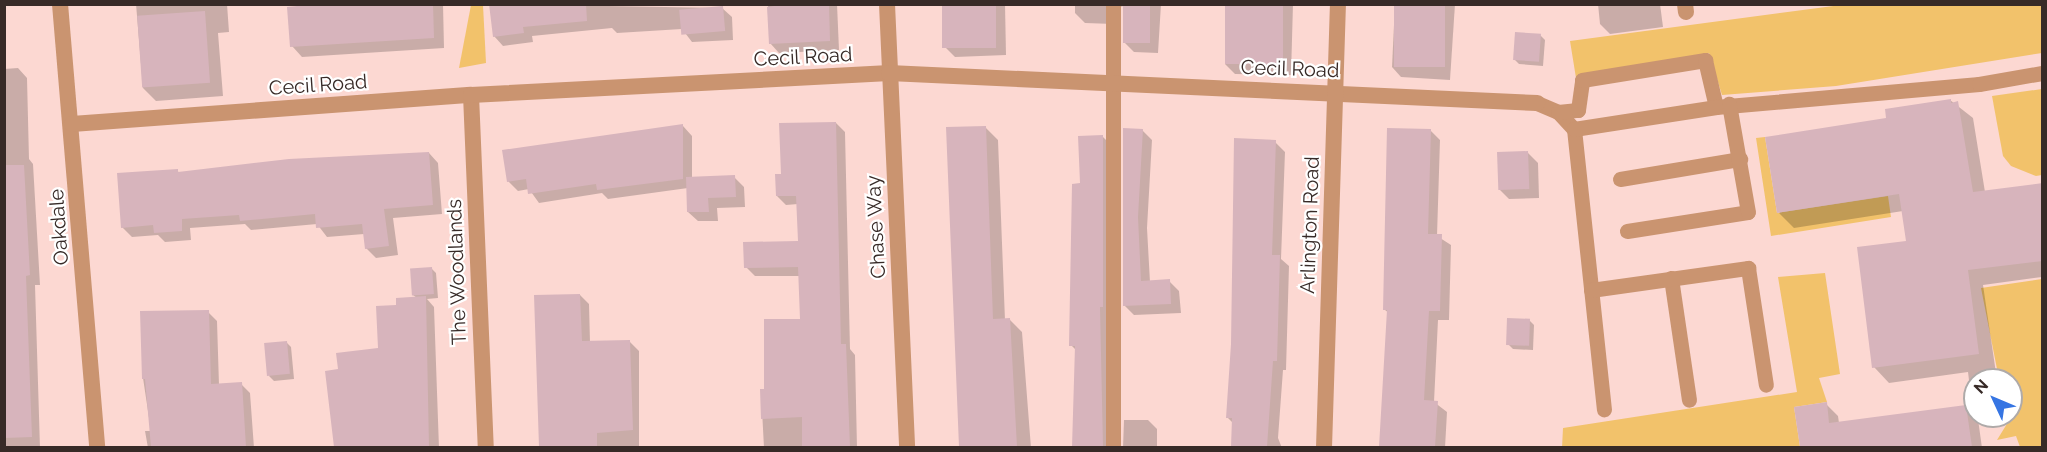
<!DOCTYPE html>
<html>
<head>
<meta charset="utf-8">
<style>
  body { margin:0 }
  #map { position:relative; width:2047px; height:452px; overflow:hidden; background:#fcd8d2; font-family:Raleway,sans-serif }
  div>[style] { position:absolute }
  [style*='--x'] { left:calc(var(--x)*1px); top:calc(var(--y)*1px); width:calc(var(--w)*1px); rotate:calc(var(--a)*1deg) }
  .green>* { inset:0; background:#f2c26b }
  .shadow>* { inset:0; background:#0003 }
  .building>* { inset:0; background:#d7b4bc; transform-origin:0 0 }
  .service>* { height:15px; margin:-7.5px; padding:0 7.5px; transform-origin:7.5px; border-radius:7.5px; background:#ca9470 }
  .minor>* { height:16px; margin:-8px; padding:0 8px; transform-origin:8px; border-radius:8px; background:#ca9470 }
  span { translate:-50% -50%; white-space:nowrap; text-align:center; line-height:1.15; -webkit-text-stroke:4.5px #fff; paint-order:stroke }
  .street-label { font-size:20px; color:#372a27 }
  .frame { position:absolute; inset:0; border:6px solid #372a27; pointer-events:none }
  .north { position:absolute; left:1963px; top:368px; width:60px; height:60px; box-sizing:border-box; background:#fff; border:2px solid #afaaa9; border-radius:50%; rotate:314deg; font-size:16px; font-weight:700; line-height:24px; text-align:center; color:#372a27 }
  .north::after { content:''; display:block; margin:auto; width:21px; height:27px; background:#3675e3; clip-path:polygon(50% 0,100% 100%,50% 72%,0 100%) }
</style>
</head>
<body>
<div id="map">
  <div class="green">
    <div style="clip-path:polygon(471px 5px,483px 5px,486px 63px,459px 68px)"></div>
    <div style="clip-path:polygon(1841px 5px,2042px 5px,2042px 53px,1836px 86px,1722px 95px,1709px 53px,1576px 78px,1570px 41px)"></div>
    <div style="clip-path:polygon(2042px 89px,2042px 175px,2036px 176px,2011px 166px,2003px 156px,1992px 96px)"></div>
    <div style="clip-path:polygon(1765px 137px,1777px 213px,1888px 196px,1891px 217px,1771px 236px,1756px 138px)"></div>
    <div style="clip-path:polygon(1825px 273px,1840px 374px,1819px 378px,1827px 402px,1794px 407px,1800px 447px,1562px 448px,1563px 428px,1797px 392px,1778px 277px)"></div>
    <div style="clip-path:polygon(2042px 279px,2042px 447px,2020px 447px,2016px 436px,1997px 440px,2021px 401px,2011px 391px,2011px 380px,1999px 379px,1981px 288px)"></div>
  </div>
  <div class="shadow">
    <div style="clip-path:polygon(136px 4px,227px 4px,229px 32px,218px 33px,223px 96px,156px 101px,143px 88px)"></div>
    <div style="clip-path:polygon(336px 4px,443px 4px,444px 48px,302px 57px,292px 46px)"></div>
    <div style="clip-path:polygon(491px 4px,722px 8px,732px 17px,733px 40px,692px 42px,682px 29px,617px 33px,612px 28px,532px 36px,533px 42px,503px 46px,494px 36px)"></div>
    <div style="clip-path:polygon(768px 4px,837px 4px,839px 50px,779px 53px,770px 43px)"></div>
    <div style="clip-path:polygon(943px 4px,1005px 4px,1006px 55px,955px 57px,945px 47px)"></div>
    <div style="clip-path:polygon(1075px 4px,1161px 4px,1158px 53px,1134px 52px,1124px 42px,1124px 6px,1114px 8px,1113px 24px,1085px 23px,1075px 13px)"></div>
    <div style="clip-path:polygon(1227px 4px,1293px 4px,1291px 75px,1235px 74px,1225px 64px)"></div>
    <div style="clip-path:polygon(1395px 4px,1455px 4px,1450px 80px,1401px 77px,1392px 67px)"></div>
    <div style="clip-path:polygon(1598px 4px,1660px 4px,1663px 27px,1610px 34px,1600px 24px)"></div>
    <div style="clip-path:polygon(1540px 35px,1545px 40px,1543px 66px,1519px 64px,1514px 59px)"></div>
    <div style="clip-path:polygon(18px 68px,27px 78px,29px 159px,33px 164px,40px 285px,35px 285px,40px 448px,4px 448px,4px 69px)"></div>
    <div style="clip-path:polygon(1950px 100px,1973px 118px,1985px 192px,2042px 184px,2042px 277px,1983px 285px,1997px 380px,1975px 380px,1975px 394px,1970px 389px,1968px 372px,1889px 383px,1874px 367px,1908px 242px,1903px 211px,1794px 228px,1779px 213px,1888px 119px)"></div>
    <div style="clip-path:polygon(836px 123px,845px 132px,850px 349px,855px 355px,857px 448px,764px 448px,761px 391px,766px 390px,802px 320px,800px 276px,755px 276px,746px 267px,800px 242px,798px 204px,786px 205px,777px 196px,782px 175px)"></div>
    <div style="clip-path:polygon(683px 126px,692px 136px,692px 178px,734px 177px,744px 187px,745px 207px,717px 208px,718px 221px,698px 221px,688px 212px,688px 188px,608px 199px,602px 193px,539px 203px,529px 189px,518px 191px,508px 181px)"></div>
    <div style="clip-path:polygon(985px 127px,998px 140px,1005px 320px,1010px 320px,1022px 332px,1031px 448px,961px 448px,959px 424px)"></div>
    <div style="clip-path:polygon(1142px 130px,1152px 140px,1147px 228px,1150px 282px,1169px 281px,1179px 291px,1181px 313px,1134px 315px,1124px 305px)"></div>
    <div style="clip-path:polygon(1430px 130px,1440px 140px,1437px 236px,1451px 245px,1449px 320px,1438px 320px,1434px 402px,1447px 412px,1445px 448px,1382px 448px,1389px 313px,1385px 310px)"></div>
    <div style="clip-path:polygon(1103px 137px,1111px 145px,1112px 448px,1074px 448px,1077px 351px,1071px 345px,1081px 185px)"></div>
    <div style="clip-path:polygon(1275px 142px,1285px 152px,1281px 259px,1289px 266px,1286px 370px,1283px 370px,1278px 438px,1282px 448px,1232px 448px,1233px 423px,1227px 417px)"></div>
    <div style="clip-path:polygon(429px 153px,438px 163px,442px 214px,393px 218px,398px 255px,376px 258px,366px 248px,364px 234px,327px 237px,317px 224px,251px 230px,245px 224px,190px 228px,191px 240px,165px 242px,158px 235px,132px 237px,122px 227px,177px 170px,180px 174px)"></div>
    <div style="clip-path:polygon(1528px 153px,1538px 163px,1539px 198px,1509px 199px,1499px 189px)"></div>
    <div style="clip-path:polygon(431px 268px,436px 273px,438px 298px,427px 299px,434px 307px,439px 448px,335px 448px,326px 372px,340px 371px,380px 349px,398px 307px,417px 298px,413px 295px)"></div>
    <div style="clip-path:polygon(580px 295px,589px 304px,590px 342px,629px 341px,639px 351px,639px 448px,540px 448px,536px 296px)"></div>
    <div style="clip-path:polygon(208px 312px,217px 321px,219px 385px,241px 384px,250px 393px,254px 448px,148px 448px,145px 431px,151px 431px,143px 378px)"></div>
    <div style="clip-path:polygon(1529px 320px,1534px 325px,1533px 350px,1513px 349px,1508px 344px)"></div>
    <div style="clip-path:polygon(286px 342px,291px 347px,294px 379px,274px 381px,269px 376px)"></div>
    <div style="clip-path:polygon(1826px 404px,1838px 416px,1839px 423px,1966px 406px,1978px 419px,1982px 448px,1801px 448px,1796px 408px)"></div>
    <div style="clip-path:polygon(1124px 420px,1148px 420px,1157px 429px,1157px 448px,1123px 448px)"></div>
  </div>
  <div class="building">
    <div style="clip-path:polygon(317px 4px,433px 4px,434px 38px,290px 47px,287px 7px)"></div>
    <div style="clip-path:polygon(489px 4px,586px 4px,587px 21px,523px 27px,524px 33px,493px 37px)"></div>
    <div style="clip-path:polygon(789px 4px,829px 4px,830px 41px,769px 44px,767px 7px)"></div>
    <div style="left:942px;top:4px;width:54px;height:44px"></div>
    <div style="left:1123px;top:4px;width:27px;height:39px"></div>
    <div style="left:1225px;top:4px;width:58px;height:60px"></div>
    <div style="left:1394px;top:4px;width:51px;height:63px"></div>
    <div style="left:723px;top:6px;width:25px;height:44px;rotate:85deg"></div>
    <div style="left:205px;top:11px;width:72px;height:68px;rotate:86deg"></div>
    <div style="left:1515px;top:32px;width:26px;height:28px;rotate:4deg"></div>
    <div style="clip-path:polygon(1951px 99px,1951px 103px,1958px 101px,1973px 192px,2043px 183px,2043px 261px,1968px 270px,1979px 354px,1872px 368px,1857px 247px,1906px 241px,1899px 194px,1777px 213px,1765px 137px,1886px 118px,1885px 109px)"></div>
    <div style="clip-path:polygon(836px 122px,841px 344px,846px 344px,850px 447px,802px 447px,802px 417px,761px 419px,760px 389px,764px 389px,764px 319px,800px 319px,798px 267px,744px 268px,743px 242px,798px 241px,796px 196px,776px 196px,775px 174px,781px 174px,779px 123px)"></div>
    <div style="clip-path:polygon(683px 124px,683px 179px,597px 190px,596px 184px,528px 194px,526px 179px,507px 182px,502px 150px)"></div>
    <div style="clip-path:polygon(986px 126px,993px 319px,1010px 318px,1017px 447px,959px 447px,946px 127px)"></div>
    <div style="clip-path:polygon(1123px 128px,1143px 129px,1138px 217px,1141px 281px,1170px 279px,1171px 304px,1123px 306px)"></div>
    <div style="clip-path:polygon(1387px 128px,1431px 129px,1428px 234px,1442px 234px,1440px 311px,1429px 311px,1424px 400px,1438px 401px,1435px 447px,1379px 447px,1387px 310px,1383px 310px)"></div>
    <div style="clip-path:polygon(1103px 135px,1103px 307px,1100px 307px,1103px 447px,1072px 447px,1075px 346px,1069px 346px,1072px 184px,1080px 183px,1078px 136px)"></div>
    <div style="clip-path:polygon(1234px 138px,1276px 140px,1272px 255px,1280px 255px,1277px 361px,1273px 361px,1267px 447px,1231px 447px,1232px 418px,1226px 418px,1231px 344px)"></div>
    <div style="left:1528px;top:151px;width:38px;height:31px;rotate:88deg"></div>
    <div style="clip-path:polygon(429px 152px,433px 205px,384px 209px,389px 246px,365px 249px,362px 224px,316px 228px,315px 214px,240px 221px,239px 215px,182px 219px,182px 231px,154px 233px,153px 225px,121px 228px,117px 173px,178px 169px,178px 172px,289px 159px)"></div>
    <div style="clip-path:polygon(4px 165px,24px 165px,30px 275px,26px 276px,32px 437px,4px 438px)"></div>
    <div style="clip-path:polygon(735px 175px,736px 197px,708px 198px,709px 212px,687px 212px,686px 177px)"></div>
    <div style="left:432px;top:267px;width:27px;height:22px;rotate:86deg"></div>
    <div style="clip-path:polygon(580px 294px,582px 341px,630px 340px,633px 430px,597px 433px,597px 447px,539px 447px,534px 295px)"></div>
    <div style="clip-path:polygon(426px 296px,429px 447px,334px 447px,325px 371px,338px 369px,336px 353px,378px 348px,376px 306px,396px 305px,396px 298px)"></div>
    <div style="clip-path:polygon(209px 310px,211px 384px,242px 382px,246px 447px,151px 447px,145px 379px,142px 379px,140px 311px)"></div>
    <div style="left:1507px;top:318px;width:23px;height:27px;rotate:2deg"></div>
    <div style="left:287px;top:341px;width:33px;height:23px;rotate:85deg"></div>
    <div style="clip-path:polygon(1827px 402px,1829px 423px,1966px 405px,1972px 447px,1800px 447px,1794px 407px)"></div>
  </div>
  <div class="service">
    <div style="--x:1537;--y:103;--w:23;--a:23"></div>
    <div style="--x:1558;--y:112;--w:23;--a:47"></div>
    <div style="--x:1574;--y:129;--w:282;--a:83.9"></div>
    <div style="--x:1558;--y:112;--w:20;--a:-6"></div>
    <div style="--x:1578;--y:110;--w:30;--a:-82"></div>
    <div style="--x:1582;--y:80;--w:125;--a:-9.2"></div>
    <div style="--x:1705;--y:60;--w:48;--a:76.8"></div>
    <div style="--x:1716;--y:107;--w:264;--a:-5"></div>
    <div style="--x:1979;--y:84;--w:64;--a:-9.9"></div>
    <div style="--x:1574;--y:129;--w:144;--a:-8.8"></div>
    <div style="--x:1620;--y:179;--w:122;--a:-9.5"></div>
    <div style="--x:1627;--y:231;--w:122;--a:-8.9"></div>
    <div style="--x:1748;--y:212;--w:110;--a:-100"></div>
    <div style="--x:1671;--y:278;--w:123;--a:81.6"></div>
    <div style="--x:1591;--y:290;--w:159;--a:-8"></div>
    <div style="--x:1748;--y:268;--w:118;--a:81.3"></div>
    <div style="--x:1113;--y:448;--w:444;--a:-90"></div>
  </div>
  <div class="minor">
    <div style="--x:60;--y:4;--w:446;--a:85.2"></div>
    <div style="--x:887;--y:4;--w:444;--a:87.4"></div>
    <div style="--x:1685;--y:4;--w:8;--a:83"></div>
    <div style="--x:471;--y:95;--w:353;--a:87.6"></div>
    <div style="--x:72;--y:124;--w:400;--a:-4.2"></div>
    <div style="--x:471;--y:95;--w:419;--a:-3"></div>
    <div style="--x:889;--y:73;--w:649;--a:2.65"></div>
    <div style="--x:1324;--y:448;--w:444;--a:-88.2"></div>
  </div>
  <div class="street-label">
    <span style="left:803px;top:57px;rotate:-3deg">Cecil Road</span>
    <span style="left:1290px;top:69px;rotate:2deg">Cecil Road</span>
    <span style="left:318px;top:85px;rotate:-4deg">Cecil Road</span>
    <span style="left:1310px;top:225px;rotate:-88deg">Arlington Road</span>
    <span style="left:59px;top:227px;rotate:-94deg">Oakdale</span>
    <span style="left:876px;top:227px;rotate:-93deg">Chase Way</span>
    <span style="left:457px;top:272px;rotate:-92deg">The Woodlands</span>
  </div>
  <div class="frame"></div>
  <div class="north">N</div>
</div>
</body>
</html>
